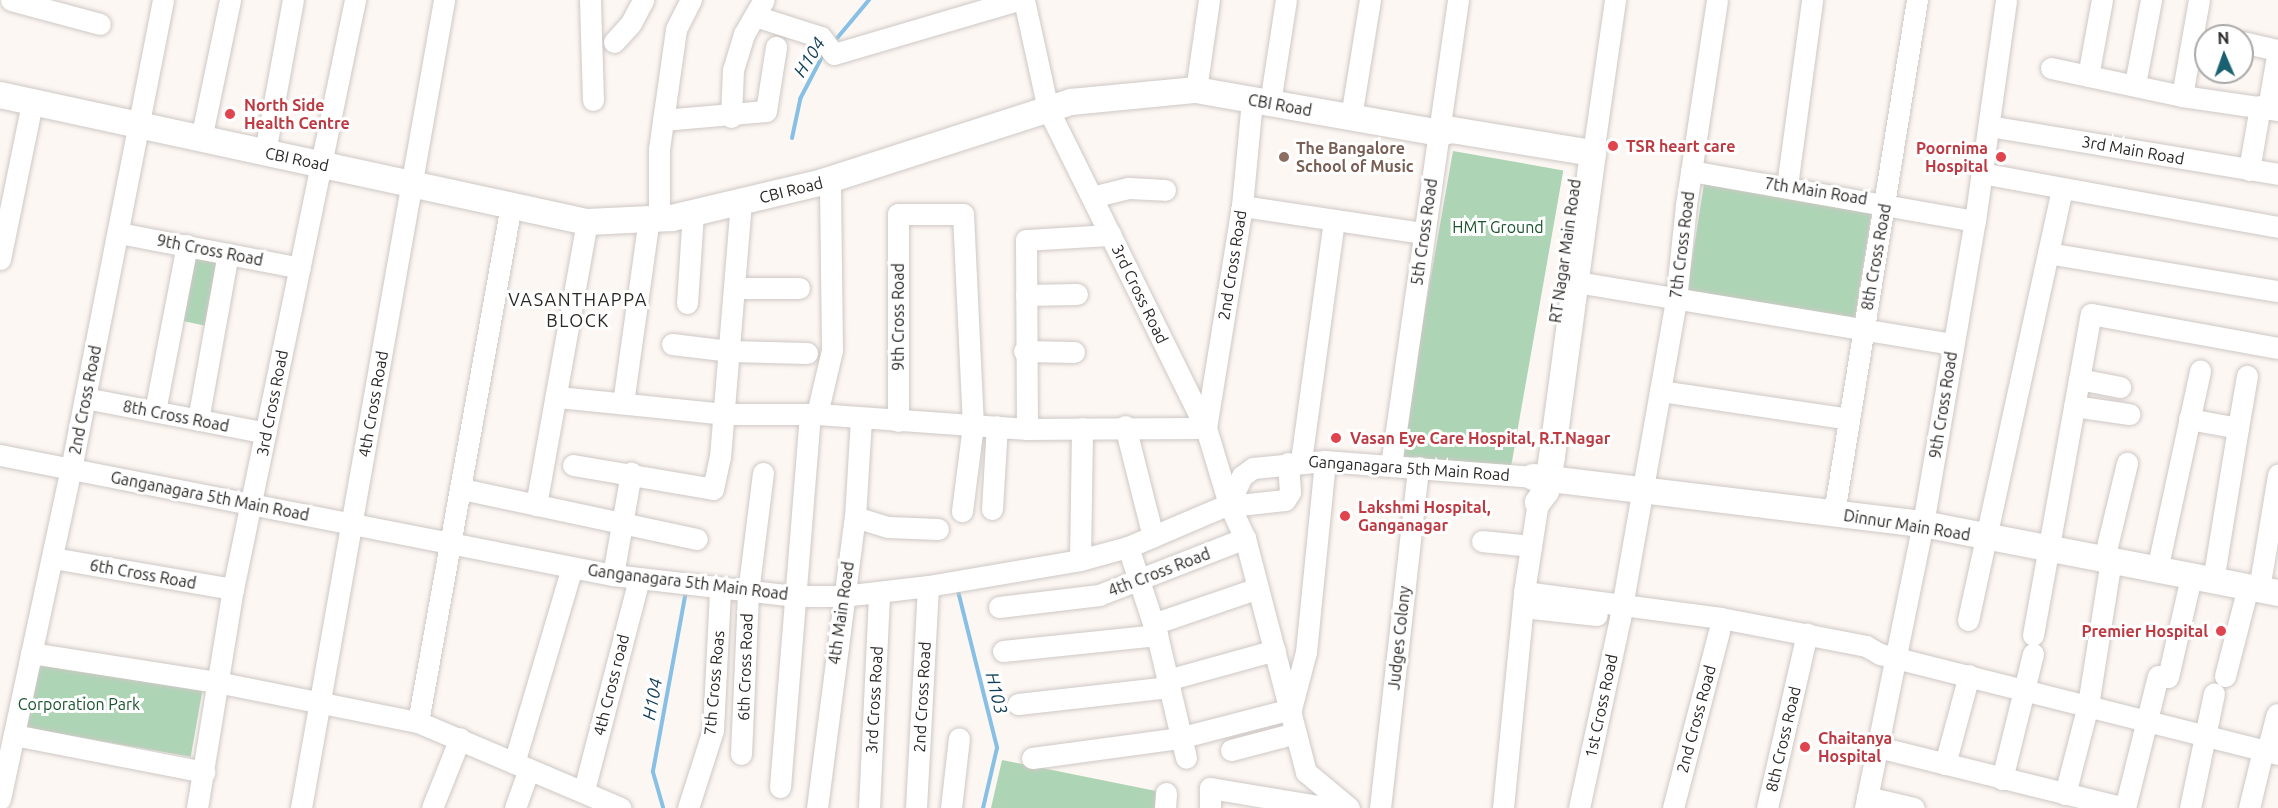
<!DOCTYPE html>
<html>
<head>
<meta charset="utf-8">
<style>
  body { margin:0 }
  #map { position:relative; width:2278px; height:808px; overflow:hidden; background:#fdf7f3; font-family:Ubuntu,sans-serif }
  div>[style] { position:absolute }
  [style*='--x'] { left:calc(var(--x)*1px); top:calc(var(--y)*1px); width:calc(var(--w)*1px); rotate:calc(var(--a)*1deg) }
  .green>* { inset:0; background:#aed4b6; transform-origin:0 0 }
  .stream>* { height:4px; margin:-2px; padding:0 2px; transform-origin:2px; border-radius:2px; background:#87c0e4 }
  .roads { filter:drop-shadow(0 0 2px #cec8c5) drop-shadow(0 0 2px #cec8c5) }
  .minor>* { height:21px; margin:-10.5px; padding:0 10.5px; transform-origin:10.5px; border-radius:10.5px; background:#fff }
  .major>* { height:26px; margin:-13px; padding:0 13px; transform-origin:13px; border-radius:13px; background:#fff }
  .dots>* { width:16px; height:16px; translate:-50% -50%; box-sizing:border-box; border:3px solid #fff; border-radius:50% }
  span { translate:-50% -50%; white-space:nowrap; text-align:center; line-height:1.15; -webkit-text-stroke:6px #fff; paint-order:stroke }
  .health-label { font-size:16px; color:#be3a42; font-weight:700 }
  .left { translate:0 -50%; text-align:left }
  .right { translate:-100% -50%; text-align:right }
  .street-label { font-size:16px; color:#2a2826 }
  .education-label { font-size:16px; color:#785e54; font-weight:700 }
  .park-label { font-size:16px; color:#19522d }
  .water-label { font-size:18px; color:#0f3d56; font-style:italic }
  .neighbourhood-label { font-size:18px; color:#2a2826; letter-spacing:1.5px }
  .north { position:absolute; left:2194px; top:24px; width:60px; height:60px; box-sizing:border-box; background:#fff; border:2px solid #aaa9a8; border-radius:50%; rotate:358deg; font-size:16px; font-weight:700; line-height:24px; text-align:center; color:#2a2826 }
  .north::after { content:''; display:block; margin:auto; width:21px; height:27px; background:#196071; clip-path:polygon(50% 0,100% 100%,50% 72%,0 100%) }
</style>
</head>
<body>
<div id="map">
  <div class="green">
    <div style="left:1453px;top:151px;width:112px;height:313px;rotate:10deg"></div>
    <div style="left:1704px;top:184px;width:170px;height:110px;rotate:9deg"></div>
    <div style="left:190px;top:253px;width:35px;height:68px;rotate:12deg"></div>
    <div style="left:33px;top:661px;width:172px;height:67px;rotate:10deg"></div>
    <div style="clip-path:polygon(1002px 760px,1166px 793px,1165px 808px,991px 808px)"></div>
  </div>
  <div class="stream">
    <div style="--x:833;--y:43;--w:56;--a:-50.1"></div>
    <div style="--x:792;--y:138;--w:40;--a:-78"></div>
    <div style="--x:800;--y:99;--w:52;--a:-62.4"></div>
    <div style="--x:957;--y:587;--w:166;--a:76"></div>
    <div style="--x:997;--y:748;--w:62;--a:103.1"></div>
    <div style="--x:663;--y:807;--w:37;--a:-106"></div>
    <div style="--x:653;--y:771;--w:178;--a:-79.6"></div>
  </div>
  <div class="roads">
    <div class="minor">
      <div style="--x:11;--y:0;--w:92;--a:15.1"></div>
      <div style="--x:590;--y:0;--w:100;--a:88.3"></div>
      <div style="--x:1024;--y:0;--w:112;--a:77.6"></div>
      <div style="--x:1048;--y:109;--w:356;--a:63.7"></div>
      <div style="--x:1206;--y:428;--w:79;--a:73.2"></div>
      <div style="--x:1229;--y:504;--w:38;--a:65"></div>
      <div style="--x:1245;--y:538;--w:242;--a:75.4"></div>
      <div style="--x:1306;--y:772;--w:56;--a:39.9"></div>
      <div style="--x:755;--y:16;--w:69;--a:17.7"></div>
      <div style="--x:821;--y:37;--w:21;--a:53"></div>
      <div style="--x:834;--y:54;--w:191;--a:-16.4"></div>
      <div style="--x:614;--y:42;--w:25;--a:-48"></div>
      <div style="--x:631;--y:23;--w:26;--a:-62"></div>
      <div style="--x:2242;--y:42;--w:37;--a:13"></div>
      <div style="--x:2051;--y:68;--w:134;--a:12.1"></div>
      <div style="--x:2182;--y:96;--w:97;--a:8.3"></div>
      <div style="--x:2088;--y:76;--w:77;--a:-79.6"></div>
      <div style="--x:2135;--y:84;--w:86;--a:-79.2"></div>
      <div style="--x:1196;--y:90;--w:91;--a:-81.8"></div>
      <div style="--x:2182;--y:96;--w:97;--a:-80"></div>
      <div style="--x:1270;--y:103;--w:104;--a:-81.2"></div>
      <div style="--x:2268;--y:108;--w:59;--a:-80.2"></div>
      <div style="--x:731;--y:117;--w:47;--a:-87.6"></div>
      <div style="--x:733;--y:70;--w:38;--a:-73"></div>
      <div style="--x:744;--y:34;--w:39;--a:-60"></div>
      <div style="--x:1351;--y:117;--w:119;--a:-80.8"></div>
      <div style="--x:663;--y:120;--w:103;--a:-5"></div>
      <div style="--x:766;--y:111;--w:65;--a:-81.1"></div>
      <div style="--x:1989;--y:126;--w:293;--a:9.4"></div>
      <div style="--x:201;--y:139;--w:142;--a:-78.2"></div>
      <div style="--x:265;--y:152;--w:155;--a:-79.6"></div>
      <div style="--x:1593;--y:153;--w:155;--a:-81.8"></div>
      <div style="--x:2249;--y:170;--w:65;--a:-80.2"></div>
      <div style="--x:1691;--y:171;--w:288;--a:10"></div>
      <div style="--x:1981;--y:173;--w:302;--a:10.3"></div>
      <div style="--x:1787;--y:186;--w:188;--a:-82.3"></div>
      <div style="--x:1092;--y:197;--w:38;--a:-14"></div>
      <div style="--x:1129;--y:188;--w:36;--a:3"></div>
      <div style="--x:1242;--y:206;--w:183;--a:8.5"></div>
      <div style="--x:659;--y:219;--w:70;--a:-90"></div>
      <div style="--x:659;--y:149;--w:121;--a:-81.9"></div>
      <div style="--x:676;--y:29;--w:33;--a:-63"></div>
      <div style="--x:119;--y:233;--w:184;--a:10.9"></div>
      <div style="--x:2048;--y:253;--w:233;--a:9.4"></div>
      <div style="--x:0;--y:259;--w:159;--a:-78.4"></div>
      <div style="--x:1577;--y:282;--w:381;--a:9.4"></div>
      <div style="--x:734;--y:288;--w:65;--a:0"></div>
      <div style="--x:1026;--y:295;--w:51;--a:-1.1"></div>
      <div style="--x:687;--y:303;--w:90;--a:-86.2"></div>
      <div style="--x:672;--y:344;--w:57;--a:7"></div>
      <div style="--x:729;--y:351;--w:78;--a:1.5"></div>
      <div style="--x:1024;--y:351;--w:50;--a:1.1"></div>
      <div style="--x:2079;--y:379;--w:42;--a:11"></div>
      <div style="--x:1660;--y:391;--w:191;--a:8.4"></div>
      <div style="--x:558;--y:397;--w:167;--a:5.8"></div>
      <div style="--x:724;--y:414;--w:93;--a:0"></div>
      <div style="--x:817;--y:414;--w:211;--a:4.1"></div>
      <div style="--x:1027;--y:429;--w:179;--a:-0.3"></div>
      <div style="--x:85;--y:398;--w:184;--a:10.9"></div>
      <div style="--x:623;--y:403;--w:186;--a:-82"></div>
      <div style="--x:2074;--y:406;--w:56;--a:8.3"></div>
      <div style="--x:155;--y:411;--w:169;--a:-79.1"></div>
      <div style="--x:817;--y:414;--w:66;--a:-76.8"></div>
      <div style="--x:832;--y:350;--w:170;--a:-90.7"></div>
      <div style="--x:2189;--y:419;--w:50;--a:10.4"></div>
      <div style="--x:2238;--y:428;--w:154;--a:99.3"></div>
      <div style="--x:198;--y:420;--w:169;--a:-79.8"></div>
      <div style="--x:898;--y:421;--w:207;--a:-90"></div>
      <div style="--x:898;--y:214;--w:65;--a:0"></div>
      <div style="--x:963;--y:214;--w:211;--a:87.3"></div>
      <div style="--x:973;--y:425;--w:87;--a:97.3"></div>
      <div style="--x:1125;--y:426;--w:114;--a:75.8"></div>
      <div style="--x:1206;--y:428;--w:225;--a:-80.8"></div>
      <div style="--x:1242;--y:206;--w:106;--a:-84.6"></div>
      <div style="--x:2238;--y:428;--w:53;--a:-80.2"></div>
      <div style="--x:1027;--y:429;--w:189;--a:-90.3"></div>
      <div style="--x:1026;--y:240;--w:85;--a:-3.4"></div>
      <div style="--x:0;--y:455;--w:625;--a:11.08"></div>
      <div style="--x:613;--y:575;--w:182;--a:6.6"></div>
      <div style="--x:794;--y:596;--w:49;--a:0"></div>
      <div style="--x:843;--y:596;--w:86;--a:-6.7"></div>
      <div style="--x:928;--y:586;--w:154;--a:-9.7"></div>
      <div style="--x:1080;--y:560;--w:50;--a:-15.2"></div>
      <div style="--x:1128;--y:547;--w:110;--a:-23.1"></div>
      <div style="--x:1229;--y:504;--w:31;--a:-65"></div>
      <div style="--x:1242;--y:476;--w:14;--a:-36"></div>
      <div style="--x:1253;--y:468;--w:72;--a:-5.6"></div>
      <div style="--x:1325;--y:461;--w:209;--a:4.4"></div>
      <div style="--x:1301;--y:461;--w:243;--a:-82.2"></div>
      <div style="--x:573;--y:465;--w:142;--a:9.7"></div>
      <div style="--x:713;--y:489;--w:33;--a:-78"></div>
      <div style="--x:720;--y:457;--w:256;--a:-85.3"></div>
      <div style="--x:1391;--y:465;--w:470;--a:-81.8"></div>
      <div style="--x:462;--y:489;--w:240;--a:12"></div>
      <div style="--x:536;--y:505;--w:288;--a:-79.8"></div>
      <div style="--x:1230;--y:506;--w:55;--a:-6.2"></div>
      <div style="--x:1285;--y:500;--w:9;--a:-58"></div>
      <div style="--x:1290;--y:492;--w:29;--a:-94"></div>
      <div style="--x:992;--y:509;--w:83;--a:-86.6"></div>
      <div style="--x:1834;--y:513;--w:520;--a:-80.81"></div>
      <div style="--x:855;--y:517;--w:34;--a:17"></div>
      <div style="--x:888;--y:527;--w:50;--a:2.3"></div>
      <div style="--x:1482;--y:541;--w:49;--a:5.8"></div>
      <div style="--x:1128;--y:547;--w:93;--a:71.8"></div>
      <div style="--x:1157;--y:635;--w:126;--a:76.7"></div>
      <div style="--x:53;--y:558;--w:183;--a:9.8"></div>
      <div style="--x:2104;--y:559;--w:99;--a:-76.5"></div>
      <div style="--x:1080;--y:560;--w:132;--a:-89.1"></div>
      <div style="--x:2157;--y:570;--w:204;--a:-77.8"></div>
      <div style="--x:613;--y:575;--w:104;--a:-80"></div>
      <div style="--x:2259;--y:589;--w:116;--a:-80.5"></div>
      <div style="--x:1524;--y:592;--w:199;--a:7.5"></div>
      <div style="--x:1721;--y:618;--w:148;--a:10.9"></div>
      <div style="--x:1866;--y:646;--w:16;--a:30"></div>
      <div style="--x:1880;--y:654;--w:410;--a:14.1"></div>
      <div style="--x:999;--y:607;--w:101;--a:-6.8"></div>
      <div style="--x:1099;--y:595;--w:157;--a:-21.3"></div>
      <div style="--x:1523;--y:607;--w:74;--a:6.2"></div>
      <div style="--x:1968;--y:620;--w:441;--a:-77.7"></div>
      <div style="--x:1153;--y:624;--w:111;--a:-18.9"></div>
      <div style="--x:2033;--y:635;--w:326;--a:-79.8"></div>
      <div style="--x:2091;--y:314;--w:190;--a:10.3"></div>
      <div style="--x:1003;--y:651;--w:155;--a:-5.9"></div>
      <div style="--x:31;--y:653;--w:188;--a:8.9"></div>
      <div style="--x:217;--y:682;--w:205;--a:11.3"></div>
      <div style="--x:418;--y:722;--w:220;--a:23"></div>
      <div style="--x:2225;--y:676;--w:92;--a:-75.5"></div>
      <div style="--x:2168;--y:677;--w:103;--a:-77"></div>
      <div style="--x:1167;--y:680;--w:112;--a:-15.5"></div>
      <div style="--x:1018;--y:704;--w:152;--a:-6.4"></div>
      <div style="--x:418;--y:722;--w:525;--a:-79.8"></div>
      <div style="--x:14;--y:735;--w:194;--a:11"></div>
      <div style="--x:1878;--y:747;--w:253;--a:13.9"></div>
      <div style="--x:1231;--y:750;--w:67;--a:-14.7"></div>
      <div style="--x:2267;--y:751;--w:38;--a:-75"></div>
      <div style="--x:741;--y:754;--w:161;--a:-87.5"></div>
      <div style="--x:748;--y:593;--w:121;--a:-82.9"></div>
      <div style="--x:1032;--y:758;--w:148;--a:-7.7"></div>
      <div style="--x:1179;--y:738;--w:116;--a:-14.5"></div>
      <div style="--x:1291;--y:709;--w:59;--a:-75.3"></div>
      <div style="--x:1306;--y:652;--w:192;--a:-84.3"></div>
      <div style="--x:514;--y:763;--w:204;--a:-73.5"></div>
      <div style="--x:1945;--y:764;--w:92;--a:-74.9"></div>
      <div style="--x:2002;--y:779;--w:129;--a:-76.1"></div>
      <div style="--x:780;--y:787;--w:373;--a:-85.4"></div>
      <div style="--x:584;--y:790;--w:218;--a:-75.4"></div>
      <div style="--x:2065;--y:794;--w:92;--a:-75.5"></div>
      <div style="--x:2088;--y:705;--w:147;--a:-81"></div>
      <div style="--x:1867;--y:797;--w:48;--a:13.2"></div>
      <div style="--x:0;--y:799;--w:338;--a:-77.9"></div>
      <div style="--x:71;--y:469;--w:478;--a:-78.9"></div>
      <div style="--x:197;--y:808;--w:222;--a:-80.7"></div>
      <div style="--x:233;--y:589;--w:602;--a:-78.3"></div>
      <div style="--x:301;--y:808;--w:821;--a:-79.96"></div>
      <div style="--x:432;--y:808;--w:75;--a:-68.2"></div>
      <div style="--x:515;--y:808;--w:41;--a:-70.3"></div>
      <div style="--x:688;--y:808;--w:82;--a:-72.2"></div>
      <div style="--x:713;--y:730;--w:140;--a:-87.1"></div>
      <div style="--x:817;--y:808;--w:293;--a:-82.6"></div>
      <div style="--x:855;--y:517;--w:99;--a:-86.5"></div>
      <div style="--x:869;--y:808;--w:216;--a:-87.3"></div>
      <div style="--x:916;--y:808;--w:222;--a:-86.9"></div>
      <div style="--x:951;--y:808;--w:70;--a:-83.5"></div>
      <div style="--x:1165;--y:808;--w:15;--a:-86"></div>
      <div style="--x:1210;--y:808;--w:20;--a:-90"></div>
      <div style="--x:1210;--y:788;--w:121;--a:9.5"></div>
      <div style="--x:1380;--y:808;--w:343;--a:-83.6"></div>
      <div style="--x:1503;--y:808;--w:217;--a:-84.4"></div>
      <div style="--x:1524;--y:592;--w:91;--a:-81.2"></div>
      <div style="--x:1579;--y:808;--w:194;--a:-77.8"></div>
      <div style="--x:1620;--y:618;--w:323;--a:-80"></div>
      <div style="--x:1676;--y:300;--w:96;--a:-84"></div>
      <div style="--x:1686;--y:205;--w:207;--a:-81.4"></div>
      <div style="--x:1673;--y:808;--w:183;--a:-75.4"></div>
      <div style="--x:1767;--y:808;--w:179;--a:-77.1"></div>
      <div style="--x:1865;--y:808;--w:290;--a:-78.5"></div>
      <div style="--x:1923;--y:524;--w:307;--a:-80.3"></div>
      <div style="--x:1975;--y:221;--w:223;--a:-82"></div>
      <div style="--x:2125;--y:808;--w:136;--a:-76"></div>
      <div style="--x:2190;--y:808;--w:117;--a:-78.2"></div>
      <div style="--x:2249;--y:808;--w:60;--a:-76.4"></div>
    </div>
    <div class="major">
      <div style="--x:0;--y:95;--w:601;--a:12.21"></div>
      <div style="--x:587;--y:222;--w:85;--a:-2.7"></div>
      <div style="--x:672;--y:218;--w:155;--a:-13.4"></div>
      <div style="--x:823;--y:182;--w:261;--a:-17.9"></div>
      <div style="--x:1071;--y:102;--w:126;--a:-5.5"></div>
      <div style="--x:1196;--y:90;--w:247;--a:10"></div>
      <div style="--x:1439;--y:133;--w:13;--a:-13"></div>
      <div style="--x:1452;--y:130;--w:143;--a:9.3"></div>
      <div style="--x:1593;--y:153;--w:307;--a:97.7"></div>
      <div style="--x:1552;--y:457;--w:35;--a:100"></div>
      <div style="--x:1546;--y:491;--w:14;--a:126"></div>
      <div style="--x:1533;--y:477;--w:393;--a:6.9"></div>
      <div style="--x:1923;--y:524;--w:362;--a:11"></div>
    </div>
  </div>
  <div class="dots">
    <div style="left:230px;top:114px;background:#e0444e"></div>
    <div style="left:1613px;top:146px;background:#e0444e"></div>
    <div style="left:1284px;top:157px;background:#8d6e63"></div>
    <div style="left:2001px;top:157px;background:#e0444e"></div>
    <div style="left:1336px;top:438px;background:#e0444e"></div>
    <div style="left:1345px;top:516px;background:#e0444e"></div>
    <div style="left:2221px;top:631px;background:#e0444e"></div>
    <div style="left:1805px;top:747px;background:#e0444e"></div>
  </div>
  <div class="health-label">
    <span class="left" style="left:244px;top:114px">North Side<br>Health Centre</span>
    <span class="left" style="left:1626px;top:146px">TSR heart care</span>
    <span class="right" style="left:1988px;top:157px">Poornima<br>Hospital</span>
    <span class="left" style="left:1350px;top:438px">Vasan Eye Care Hospital, R.T.Nagar</span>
    <span class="left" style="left:1358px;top:516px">Lakshmi Hospital,<br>Ganganagar</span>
    <span class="right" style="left:2208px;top:631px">Premier Hospital</span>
    <span class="left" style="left:1818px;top:747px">Chaitanya<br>Hospital</span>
  </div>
  <div class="street-label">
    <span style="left:1280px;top:105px;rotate:10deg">CBI Road</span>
    <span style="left:2133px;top:150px;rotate:10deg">3rd Main Road</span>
    <span style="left:297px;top:159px;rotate:12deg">CBI Road</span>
    <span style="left:791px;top:190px;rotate:-14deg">CBI Road</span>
    <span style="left:1816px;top:191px;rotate:9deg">7th Main Road</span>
    <span style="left:1424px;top:232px;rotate:-82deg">5th Cross Road</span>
    <span style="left:1682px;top:245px;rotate:-83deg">7th Cross Road</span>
    <span style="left:210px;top:250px;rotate:11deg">9th Cross Road</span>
    <span style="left:1565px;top:251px;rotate:-82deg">RT Nagar Main Road</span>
    <span style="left:1876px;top:257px;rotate:-80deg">8th Cross Road</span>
    <span style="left:1232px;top:265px;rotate:-81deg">2nd Cross Road</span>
    <span style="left:1140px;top:294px;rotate:64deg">3rd Cross Road</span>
    <span style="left:898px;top:317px;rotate:-90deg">9th Cross Road</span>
    <span style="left:85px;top:400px;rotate:-79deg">2nd Cross Road</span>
    <span style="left:272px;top:403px;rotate:-79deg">3rd Cross Road</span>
    <span style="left:373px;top:404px;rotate:-80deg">4th Cross Road</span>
    <span style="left:1943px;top:405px;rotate:-81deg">9th Cross Road</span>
    <span style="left:176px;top:416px;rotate:11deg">8th Cross Road</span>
    <span style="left:1409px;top:468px;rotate:4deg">Ganganagara 5th Main Road</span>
    <span style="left:210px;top:496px;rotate:11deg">Ganganagara 5th Main Road</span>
    <span style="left:1907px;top:525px;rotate:9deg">Dinnur Main Road</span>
    <span style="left:1159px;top:572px;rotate:-21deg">4th Cross Road</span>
    <span style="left:143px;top:574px;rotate:10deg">6th Cross Road</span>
    <span style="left:688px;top:582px;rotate:7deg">Ganganagara 5th Main Road</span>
    <span style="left:841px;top:613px;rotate:-82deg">4th Main Road</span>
    <span style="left:1399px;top:638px;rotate:-84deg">Judges Colony</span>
    <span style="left:745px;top:667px;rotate:-88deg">6th Cross Road</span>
    <span style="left:714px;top:683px;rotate:-85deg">7th Cross Roas</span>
    <span style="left:611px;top:685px;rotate:-76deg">4th Cross road</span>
    <span style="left:922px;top:697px;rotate:-87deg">2nd Cross Road</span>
    <span style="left:874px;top:700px;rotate:-87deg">3rd Cross Road</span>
    <span style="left:1601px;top:706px;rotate:-78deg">1st Cross Road</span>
    <span style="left:1696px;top:719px;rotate:-75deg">2nd Cross Road</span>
    <span style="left:1783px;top:739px;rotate:-77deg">8th Cross Road</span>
  </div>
  <div class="education-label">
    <span class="left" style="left:1296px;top:157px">The Bangalore<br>School of Music</span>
  </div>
  <div class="park-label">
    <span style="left:1498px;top:227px">HMT Ground</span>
    <span style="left:79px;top:704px">Corporation Park</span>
  </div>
  <div class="water-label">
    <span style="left:809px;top:57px;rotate:-58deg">H104</span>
    <span style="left:997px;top:693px;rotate:76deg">H103</span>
    <span style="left:652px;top:699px;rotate:-80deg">H104</span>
  </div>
  <div class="neighbourhood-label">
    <span style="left:578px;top:310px">VASANTHAPPA<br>BLOCK</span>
  </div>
  <div class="north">N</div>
</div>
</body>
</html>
